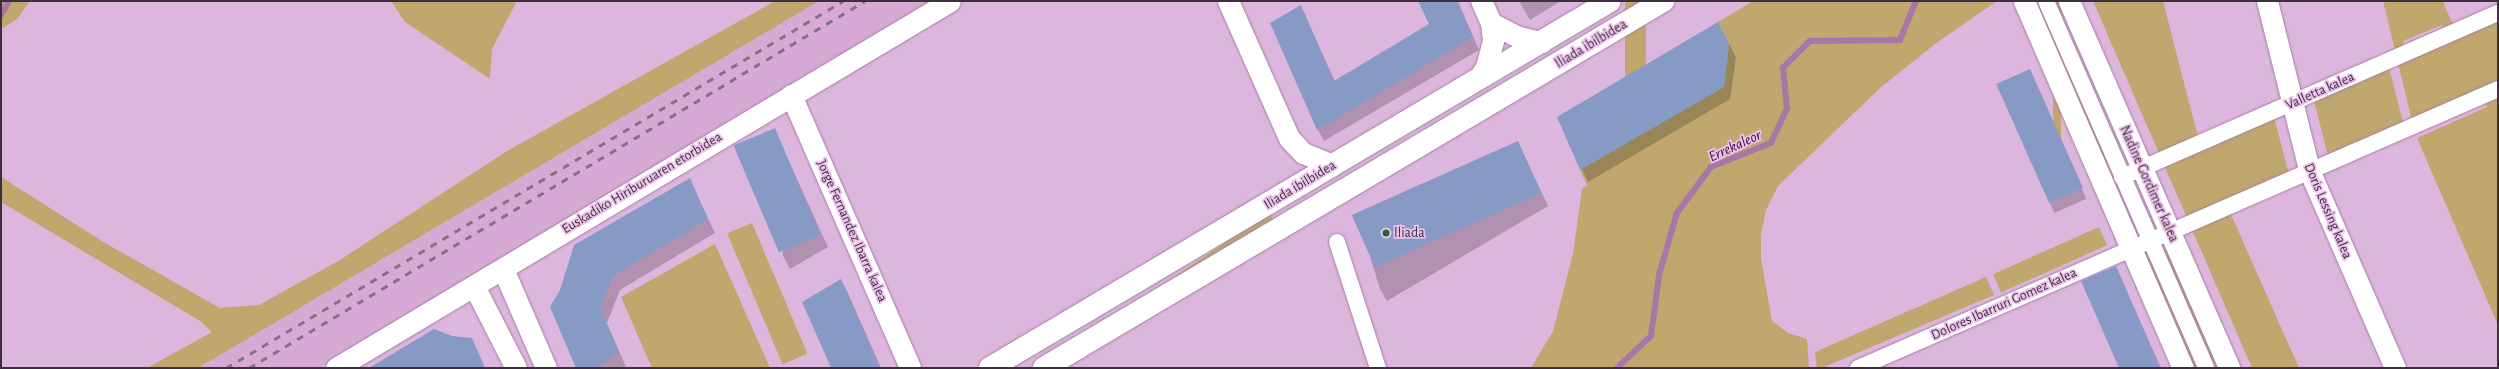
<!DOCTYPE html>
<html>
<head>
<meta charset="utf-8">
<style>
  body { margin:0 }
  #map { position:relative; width:2499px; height:369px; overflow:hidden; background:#ddb6dd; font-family:"Alegreya Sans",sans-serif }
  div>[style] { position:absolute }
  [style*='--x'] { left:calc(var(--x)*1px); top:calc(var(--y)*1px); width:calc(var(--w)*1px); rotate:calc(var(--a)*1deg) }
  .built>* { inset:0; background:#d7aad6 }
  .green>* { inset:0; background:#bfa76e; transform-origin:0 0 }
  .shadow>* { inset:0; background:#0003; transform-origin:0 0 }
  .stream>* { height:5.5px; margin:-2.75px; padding:0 2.75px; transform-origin:2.75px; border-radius:2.75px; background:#a877a7 }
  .building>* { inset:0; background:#8799c5; transform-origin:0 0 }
  .roads { filter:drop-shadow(0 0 1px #a37ea2) drop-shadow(0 0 1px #a37ea2) }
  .pedestrian>* { height:16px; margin:-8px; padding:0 8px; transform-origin:8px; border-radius:8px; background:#fff }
  .minor>* { height:21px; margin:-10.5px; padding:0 10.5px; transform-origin:10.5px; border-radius:10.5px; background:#fff }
  .tertiary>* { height:22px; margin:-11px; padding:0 11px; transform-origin:11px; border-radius:11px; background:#fff }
  .rail>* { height:3px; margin-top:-1.5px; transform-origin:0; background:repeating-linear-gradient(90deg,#886e88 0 7px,transparent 0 14px) }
  .dots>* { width:11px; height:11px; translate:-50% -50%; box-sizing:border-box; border:2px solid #ebc3ea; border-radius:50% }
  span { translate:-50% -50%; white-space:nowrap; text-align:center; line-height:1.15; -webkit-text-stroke:3.5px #ebc3ea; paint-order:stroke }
  .street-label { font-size:14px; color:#3e2f3e }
  .poi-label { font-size:14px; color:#3e2f3e }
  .left { translate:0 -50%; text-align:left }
  .water-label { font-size:15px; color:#460848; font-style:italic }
  .frame { position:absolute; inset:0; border:2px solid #3e2f3e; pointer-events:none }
</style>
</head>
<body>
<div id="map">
  <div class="built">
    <div style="clip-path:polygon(819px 1px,936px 1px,318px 368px,198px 368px)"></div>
  </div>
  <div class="green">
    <div style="clip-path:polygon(1px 1px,30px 1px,17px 19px,1px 29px)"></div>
    <div style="clip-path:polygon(391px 1px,517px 1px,492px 49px,490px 79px,405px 22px)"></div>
    <div style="clip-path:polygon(775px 1px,819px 1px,198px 368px,147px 368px,212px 332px,200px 321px,1px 202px,1px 177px,105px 243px,220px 308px,259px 305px,340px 260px,507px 151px)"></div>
    <div style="left:1625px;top:1px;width:21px;height:393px"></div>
    <div style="clip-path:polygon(1753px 1px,1997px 1px,1935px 44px,1880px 88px,1778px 186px,1766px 210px,1761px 234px,1761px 258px,1772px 321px,1788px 333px,1807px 339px,1809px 368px,1531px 368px,1553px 331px,1573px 254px,1582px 189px,1587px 185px,1580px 170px,1724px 87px,1729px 44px,1718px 22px)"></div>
    <div style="clip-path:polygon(2031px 1px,2039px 1px,2111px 164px,2103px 167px)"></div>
    <div style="left:2053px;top:1px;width:8px;height:173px"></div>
    <div style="clip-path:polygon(2093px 1px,2163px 1px,2198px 137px,2271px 106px,2292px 185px,2230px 212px,2299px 368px,2252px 368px)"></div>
    <div style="clip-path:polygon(2383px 1px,2443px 1px,2453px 26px,2444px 30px,2442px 25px,2403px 41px,2405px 47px,2395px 50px)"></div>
    <div style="clip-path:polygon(2498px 19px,2498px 83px,2412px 121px,2398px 63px)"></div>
    <div style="clip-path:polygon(2389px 67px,2403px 122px,2328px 156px,2314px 101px)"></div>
    <div style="clip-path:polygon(2498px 98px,2498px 325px,2417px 138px,2487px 107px,2486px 103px)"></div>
    <div style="left:1269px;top:213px;width:11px;height:304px;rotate:56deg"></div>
    <div style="left:752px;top:223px;width:142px;height:27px;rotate:67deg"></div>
    <div style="left:2099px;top:227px;width:20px;height:116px;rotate:66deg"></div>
    <div style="clip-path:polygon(715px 244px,770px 368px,652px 368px,621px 297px)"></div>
    <div style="left:2169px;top:248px;width:131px;height:9px;rotate:67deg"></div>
    <div style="left:2151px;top:255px;width:123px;height:9px;rotate:67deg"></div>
    <div style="clip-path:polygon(1986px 277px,1994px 295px,1822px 368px,1817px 368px,1815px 352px)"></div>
  </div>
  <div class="shadow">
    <div style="clip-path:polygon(1419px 1px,1458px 1px,1479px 50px,1324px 141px,1318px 130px,1300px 6px,1335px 81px,1430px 25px)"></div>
    <div style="clip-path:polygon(1519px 1px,1561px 1px,1530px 20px)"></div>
    <div style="clip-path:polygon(1718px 23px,1736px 57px,1730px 99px,1588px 182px,1558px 118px)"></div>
    <div style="left:2029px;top:70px;width:141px;height:35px;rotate:66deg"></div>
    <div style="clip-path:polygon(774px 129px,828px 247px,790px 269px,783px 256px)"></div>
    <div style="clip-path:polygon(1518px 142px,1548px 206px,1387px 301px,1380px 289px,1363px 234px)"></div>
    <div style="clip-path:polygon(689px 179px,715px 233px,620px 290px,607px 323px,626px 367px,577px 368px,551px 307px)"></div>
    <div style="clip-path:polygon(2115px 267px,2122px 280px,2161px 368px,2120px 368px)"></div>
    <div style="clip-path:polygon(841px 280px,848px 293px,881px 368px,832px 368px)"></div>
  </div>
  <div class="stream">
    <div style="--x:1;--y:15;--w:16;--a:-60"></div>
    <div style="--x:1617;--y:368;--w:47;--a:-43.3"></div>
    <div style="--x:1651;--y:336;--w:62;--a:-82.5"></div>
    <div style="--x:1659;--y:275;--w:65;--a:-73.8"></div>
    <div style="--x:1677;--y:213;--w:57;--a:-53.5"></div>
    <div style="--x:1711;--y:167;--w:65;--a:-21.8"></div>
    <div style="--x:1771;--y:143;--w:38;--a:-65"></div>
    <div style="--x:1787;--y:108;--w:40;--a:-95.7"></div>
    <div style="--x:1783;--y:68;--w:38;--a:-45"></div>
    <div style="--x:1810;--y:41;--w:90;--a:-0.6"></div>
    <div style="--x:1900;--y:40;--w:42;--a:-67.7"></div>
  </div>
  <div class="building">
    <div style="clip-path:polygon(1418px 1px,1457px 1px,1473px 37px,1317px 130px,1270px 23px,1301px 5px,1334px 81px,1429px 24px)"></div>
    <div style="clip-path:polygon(1718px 22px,1729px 44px,1724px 87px,1580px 170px,1557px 117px)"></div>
    <div style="left:2030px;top:69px;width:130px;height:37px;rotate:66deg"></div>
    <div style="left:775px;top:128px;width:116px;height:45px;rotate:67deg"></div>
    <div style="left:1518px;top:141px;width:57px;height:182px;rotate:66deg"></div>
    <div style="clip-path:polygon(690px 178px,708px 219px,613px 276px,600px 308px,619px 353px,595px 368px,576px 368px,550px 307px,560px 290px,574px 245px)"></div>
    <div style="clip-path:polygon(2116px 266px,2152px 350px,2160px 368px,2119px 368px,2112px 352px,2081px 281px)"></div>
    <div style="clip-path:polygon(841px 279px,867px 338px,880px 368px,831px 368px,825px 354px,802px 302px)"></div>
    <div style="clip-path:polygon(434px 329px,452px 336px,472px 338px,485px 368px,369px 368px)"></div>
  </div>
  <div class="roads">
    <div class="pedestrian">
      <div style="--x:2046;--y:1;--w:400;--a:66.4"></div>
      <div style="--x:2122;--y:177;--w:410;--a:-23.6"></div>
      <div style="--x:1337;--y:242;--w:133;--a:72"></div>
      <div style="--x:1858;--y:368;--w:698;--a:-23.55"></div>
    </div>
    <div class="minor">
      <div style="--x:1228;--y:1;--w:150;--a:66"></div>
      <div style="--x:1289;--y:138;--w:21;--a:47"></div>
      <div style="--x:1303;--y:153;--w:32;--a:22"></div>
      <div style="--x:2024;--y:1;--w:400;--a:66.6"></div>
      <div style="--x:2069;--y:1;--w:400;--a:66.4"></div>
      <div style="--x:2267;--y:1;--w:174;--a:76"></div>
      <div style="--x:2309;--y:170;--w:216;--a:66.5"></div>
      <div style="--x:1491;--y:23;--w:31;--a:27"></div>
      <div style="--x:1519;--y:37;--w:23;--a:13"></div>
      <div style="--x:1479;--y:78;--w:13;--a:-58"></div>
      <div style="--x:1486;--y:67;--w:27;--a:-75"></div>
      <div style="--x:1493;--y:41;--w:18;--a:-96"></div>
      <div style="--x:1491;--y:23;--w:24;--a:-114"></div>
      <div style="--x:791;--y:95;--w:298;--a:66.4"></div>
      <div style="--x:503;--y:269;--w:108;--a:66.5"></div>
      <div style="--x:474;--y:286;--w:92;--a:62.9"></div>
      <div style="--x:336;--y:368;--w:715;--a:-30.87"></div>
    </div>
    <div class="tertiary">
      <div style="--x:990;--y:368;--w:720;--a:-30.62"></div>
      <div style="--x:1044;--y:368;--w:720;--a:-30.66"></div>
    </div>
  </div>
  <div class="rail">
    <div style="--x:226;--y:368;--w:718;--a:-30.74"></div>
    <div style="--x:249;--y:368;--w:717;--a:-30.79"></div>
  </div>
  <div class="dots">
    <div style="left:1386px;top:233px;background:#256730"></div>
  </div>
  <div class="street-label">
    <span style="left:1591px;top:44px;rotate:-31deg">Iliada ibilbidea</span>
    <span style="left:2320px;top:91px;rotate:-24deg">Valletta kalea</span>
    <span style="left:642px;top:183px;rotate:-31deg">Euskadiko Hiriburuaren etorbidea</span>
    <span style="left:2149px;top:184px;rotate:66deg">Nadine Gordimer kalea</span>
    <span style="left:1300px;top:185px;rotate:-31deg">Iliada ibilbidea</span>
    <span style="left:2328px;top:211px;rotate:67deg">Doris Lessing kalea</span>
    <span style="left:852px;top:231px;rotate:66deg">Jorge Fernandez Ibarra kalea</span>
    <span style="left:2004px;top:304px;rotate:-24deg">Dolores Ibarruri Gomez kalea</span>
  </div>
  <div class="poi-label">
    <span class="left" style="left:1394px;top:233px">Iliada</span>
  </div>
  <div class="water-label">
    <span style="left:1735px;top:146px;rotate:-25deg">Errekaleor</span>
  </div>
  <div class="frame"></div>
</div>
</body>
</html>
